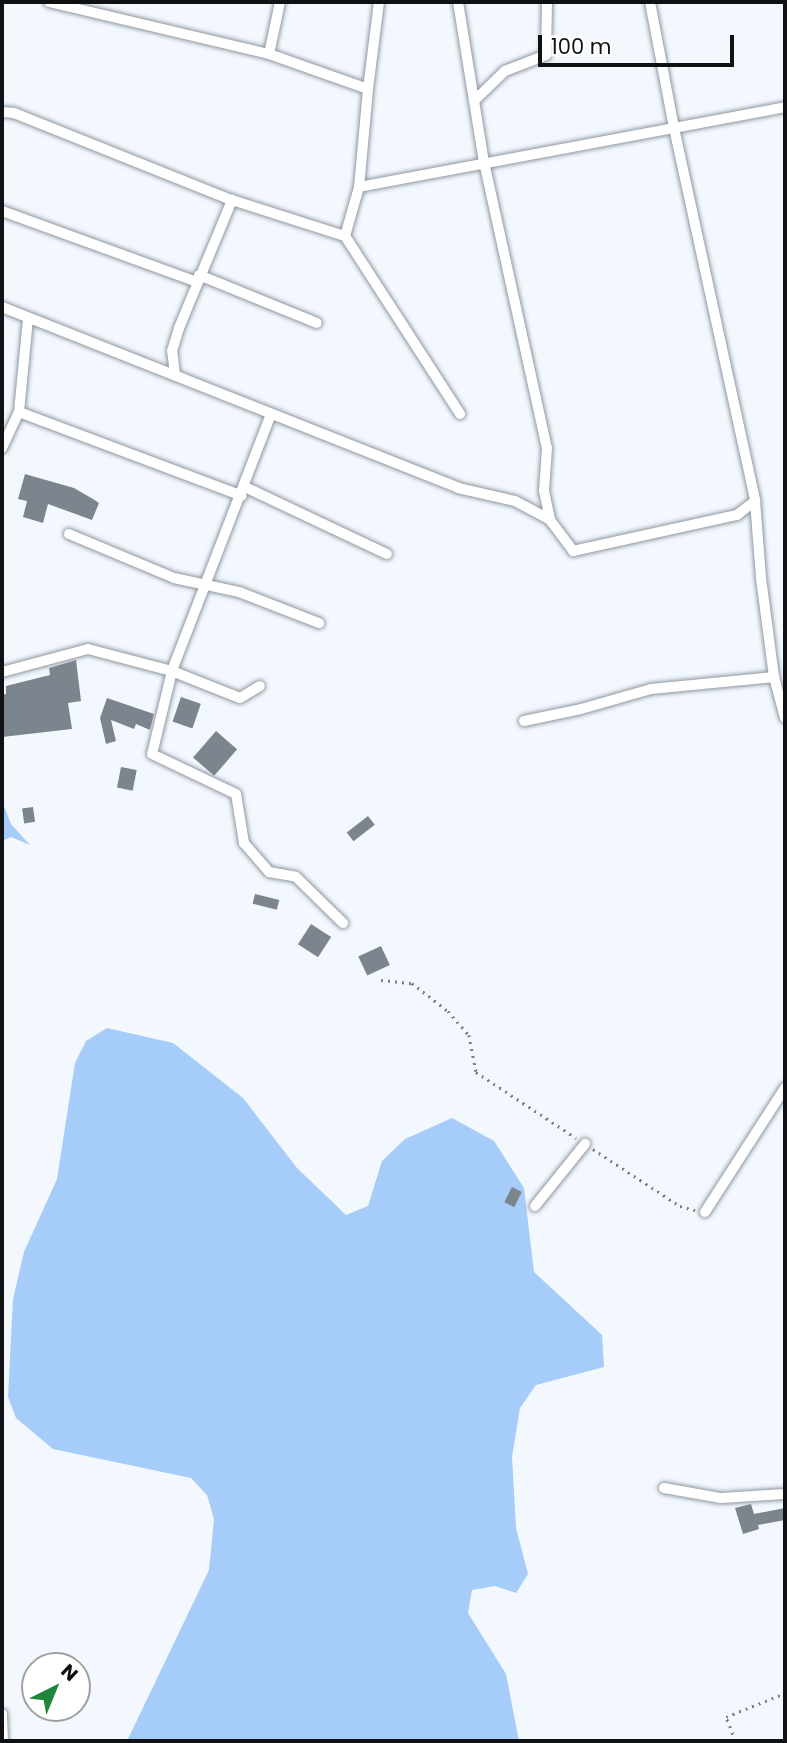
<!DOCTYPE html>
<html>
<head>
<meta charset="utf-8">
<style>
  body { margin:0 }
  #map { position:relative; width:787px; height:1743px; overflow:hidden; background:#f2f8fe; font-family:Poppins,sans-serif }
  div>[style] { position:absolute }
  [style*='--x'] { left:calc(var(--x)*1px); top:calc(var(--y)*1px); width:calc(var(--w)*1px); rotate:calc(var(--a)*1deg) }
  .green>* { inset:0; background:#a6ccf9 }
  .building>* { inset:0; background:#7c848d; transform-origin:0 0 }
  .path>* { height:2.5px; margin-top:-1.25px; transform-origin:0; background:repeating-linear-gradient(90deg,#7c8085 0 2px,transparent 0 7px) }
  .roads { filter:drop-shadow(0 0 2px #8f97a0) drop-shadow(0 0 2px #8f97a0) }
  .minor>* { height:10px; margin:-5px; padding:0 5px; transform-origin:5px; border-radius:5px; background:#fff }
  span { translate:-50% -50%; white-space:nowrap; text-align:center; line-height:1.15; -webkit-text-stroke:5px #fff; paint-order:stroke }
  .frame { position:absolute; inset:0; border:4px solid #0f1115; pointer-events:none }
  .north { position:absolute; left:21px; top:1652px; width:70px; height:70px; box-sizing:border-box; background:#fff; border:2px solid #9fa0a1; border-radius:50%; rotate:43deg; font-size:19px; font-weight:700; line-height:28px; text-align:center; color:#0f1115 }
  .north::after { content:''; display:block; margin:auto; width:24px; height:32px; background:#20863c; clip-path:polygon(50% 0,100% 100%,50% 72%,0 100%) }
  .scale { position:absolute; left:538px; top:35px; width:196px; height:32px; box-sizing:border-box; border:4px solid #0f1115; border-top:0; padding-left:9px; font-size:21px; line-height:24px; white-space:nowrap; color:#0f1115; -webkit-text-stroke:5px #fff; paint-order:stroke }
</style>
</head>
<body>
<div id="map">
  <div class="green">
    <div style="clip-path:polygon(2px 801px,11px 824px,30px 845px,11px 837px,2px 841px)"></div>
    <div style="clip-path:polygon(107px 1028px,173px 1043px,243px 1098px,297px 1168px,346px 1215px,368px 1206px,382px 1161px,405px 1139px,452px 1118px,494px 1141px,524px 1188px,534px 1272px,602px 1335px,604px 1367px,536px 1385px,520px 1408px,512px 1457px,516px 1528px,528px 1574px,516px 1593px,495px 1586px,472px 1590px,468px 1613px,506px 1674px,519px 1741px,127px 1741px,209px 1570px,214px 1519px,207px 1495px,191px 1478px,53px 1449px,16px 1418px,8px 1397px,13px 1299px,24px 1252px,57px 1179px,75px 1063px,86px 1041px)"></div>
  </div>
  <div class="building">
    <div style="clip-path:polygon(25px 474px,74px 488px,93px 499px,99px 503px,92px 520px,48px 504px,43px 523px,23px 517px,27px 501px,18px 499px)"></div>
    <div style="clip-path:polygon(76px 660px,81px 701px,68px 703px,72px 729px,2px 737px,2px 695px,6px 694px,6px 686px,50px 675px,49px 668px)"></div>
    <div style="left:181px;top:697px;width:21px;height:26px;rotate:19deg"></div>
    <div style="clip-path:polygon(107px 698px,154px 714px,150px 730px,136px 724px,134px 729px,111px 720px,116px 741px,106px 744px,100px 718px)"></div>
    <div style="left:216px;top:731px;width:28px;height:35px;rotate:41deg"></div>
    <div style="left:121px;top:767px;width:16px;height:21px;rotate:11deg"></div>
    <div style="left:33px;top:807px;width:15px;height:11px;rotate:82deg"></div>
    <div style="left:368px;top:816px;width:11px;height:27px;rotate:52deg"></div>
    <div style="left:255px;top:894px;width:25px;height:10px;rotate:14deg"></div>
    <div style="left:311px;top:924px;width:24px;height:24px;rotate:33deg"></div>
    <div style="left:381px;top:946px;width:21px;height:25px;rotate:65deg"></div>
    <div style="left:512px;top:1187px;width:11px;height:17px;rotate:27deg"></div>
    <div style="clip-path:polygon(751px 1504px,754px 1514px,785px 1508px,785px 1520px,758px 1525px,759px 1529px,743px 1534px,735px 1508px)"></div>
  </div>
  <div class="path">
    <div style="--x:381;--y:980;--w:31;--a:6"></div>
    <div style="--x:412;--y:983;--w:46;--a:37.9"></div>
    <div style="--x:448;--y:1011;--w:32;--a:49"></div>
    <div style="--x:469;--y:1035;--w:38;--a:79"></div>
    <div style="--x:476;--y:1072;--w:120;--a:33.4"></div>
    <div style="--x:593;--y:1149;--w:104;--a:33.2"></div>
    <div style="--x:680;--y:1206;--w:16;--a:15"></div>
    <div style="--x:735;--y:1741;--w:26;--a:-111"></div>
    <div style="--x:726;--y:1717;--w:64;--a:-22.1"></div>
  </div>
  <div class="roads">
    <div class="minor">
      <div style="--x:49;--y:2;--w:226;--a:13.3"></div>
      <div style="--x:280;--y:2;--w:53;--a:101.9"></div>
      <div style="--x:269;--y:54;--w:105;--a:19.5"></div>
      <div style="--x:368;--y:89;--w:98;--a:95.2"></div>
      <div style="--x:359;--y:187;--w:51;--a:105.9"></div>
      <div style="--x:458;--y:2;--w:162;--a:80.8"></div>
      <div style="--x:484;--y:162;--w:293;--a:77.6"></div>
      <div style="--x:547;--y:448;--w:43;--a:94"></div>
      <div style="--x:544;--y:491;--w:30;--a:78"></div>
      <div style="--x:550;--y:520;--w:39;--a:53"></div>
      <div style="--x:573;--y:551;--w:168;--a:-12.4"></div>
      <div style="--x:737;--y:515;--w:23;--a:-38"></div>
      <div style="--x:650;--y:2;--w:128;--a:79.2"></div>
      <div style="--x:674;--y:128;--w:382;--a:77.7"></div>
      <div style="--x:755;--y:501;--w:77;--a:85.5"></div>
      <div style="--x:761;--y:578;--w:100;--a:82.5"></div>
      <div style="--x:774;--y:677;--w:42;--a:75"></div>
      <div style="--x:368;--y:89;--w:88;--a:-82.8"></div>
      <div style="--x:476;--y:99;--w:40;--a:-44"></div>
      <div style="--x:505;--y:71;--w:44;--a:-21.3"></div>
      <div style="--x:546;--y:55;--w:53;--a:-88.9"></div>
      <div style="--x:2;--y:112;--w:12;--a:5"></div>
      <div style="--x:14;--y:113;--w:235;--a:21.8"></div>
      <div style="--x:232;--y:200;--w:119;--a:17.7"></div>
      <div style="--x:345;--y:236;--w:212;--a:57.1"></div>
      <div style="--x:359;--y:187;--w:433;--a:-10.6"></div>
      <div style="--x:2;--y:211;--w:208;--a:20"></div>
      <div style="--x:199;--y:275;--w:127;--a:22.1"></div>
      <div style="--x:2;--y:307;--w:491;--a:21.6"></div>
      <div style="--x:458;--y:488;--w:58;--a:12.8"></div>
      <div style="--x:515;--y:501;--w:40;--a:28"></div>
      <div style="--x:175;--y:374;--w:23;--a:-97"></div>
      <div style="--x:172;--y:351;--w:24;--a:-73"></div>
      <div style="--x:179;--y:328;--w:139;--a:-67.5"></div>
      <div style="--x:19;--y:412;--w:238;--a:20.6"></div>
      <div style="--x:271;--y:414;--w:275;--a:111.1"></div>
      <div style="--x:172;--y:671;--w:85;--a:103.5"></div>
      <div style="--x:152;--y:754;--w:93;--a:25.5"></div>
      <div style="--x:236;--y:794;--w:50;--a:80.7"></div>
      <div style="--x:244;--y:843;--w:38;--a:49"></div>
      <div style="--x:269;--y:872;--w:27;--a:10"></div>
      <div style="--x:296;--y:877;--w:66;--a:44.4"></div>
      <div style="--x:2;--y:448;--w:40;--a:-65"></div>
      <div style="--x:19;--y:412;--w:93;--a:-84.5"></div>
      <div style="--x:245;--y:487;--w:157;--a:25.3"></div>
      <div style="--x:69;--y:534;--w:114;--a:22.7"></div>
      <div style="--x:174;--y:578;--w:66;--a:12.2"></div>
      <div style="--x:239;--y:592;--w:86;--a:21.2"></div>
      <div style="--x:2;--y:672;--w:89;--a:-15"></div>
      <div style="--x:88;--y:649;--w:87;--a:14.7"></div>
      <div style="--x:172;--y:671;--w:73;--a:21.7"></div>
      <div style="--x:240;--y:698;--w:23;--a:-31"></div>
      <div style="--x:524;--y:721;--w:58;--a:-11.9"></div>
      <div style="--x:581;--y:709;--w:73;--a:-15.9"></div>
      <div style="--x:651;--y:689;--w:124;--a:-5.6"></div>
      <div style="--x:535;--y:1206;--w:80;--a:-51.1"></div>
      <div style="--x:705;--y:1212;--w:148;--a:-57.2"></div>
      <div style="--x:664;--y:1488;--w:58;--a:10"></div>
      <div style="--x:721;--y:1498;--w:64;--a:-3.6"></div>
      <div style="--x:2;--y:1714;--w:27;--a:88"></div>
    </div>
  </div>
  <div class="frame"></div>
  <div class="north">N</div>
  <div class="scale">100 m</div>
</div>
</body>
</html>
